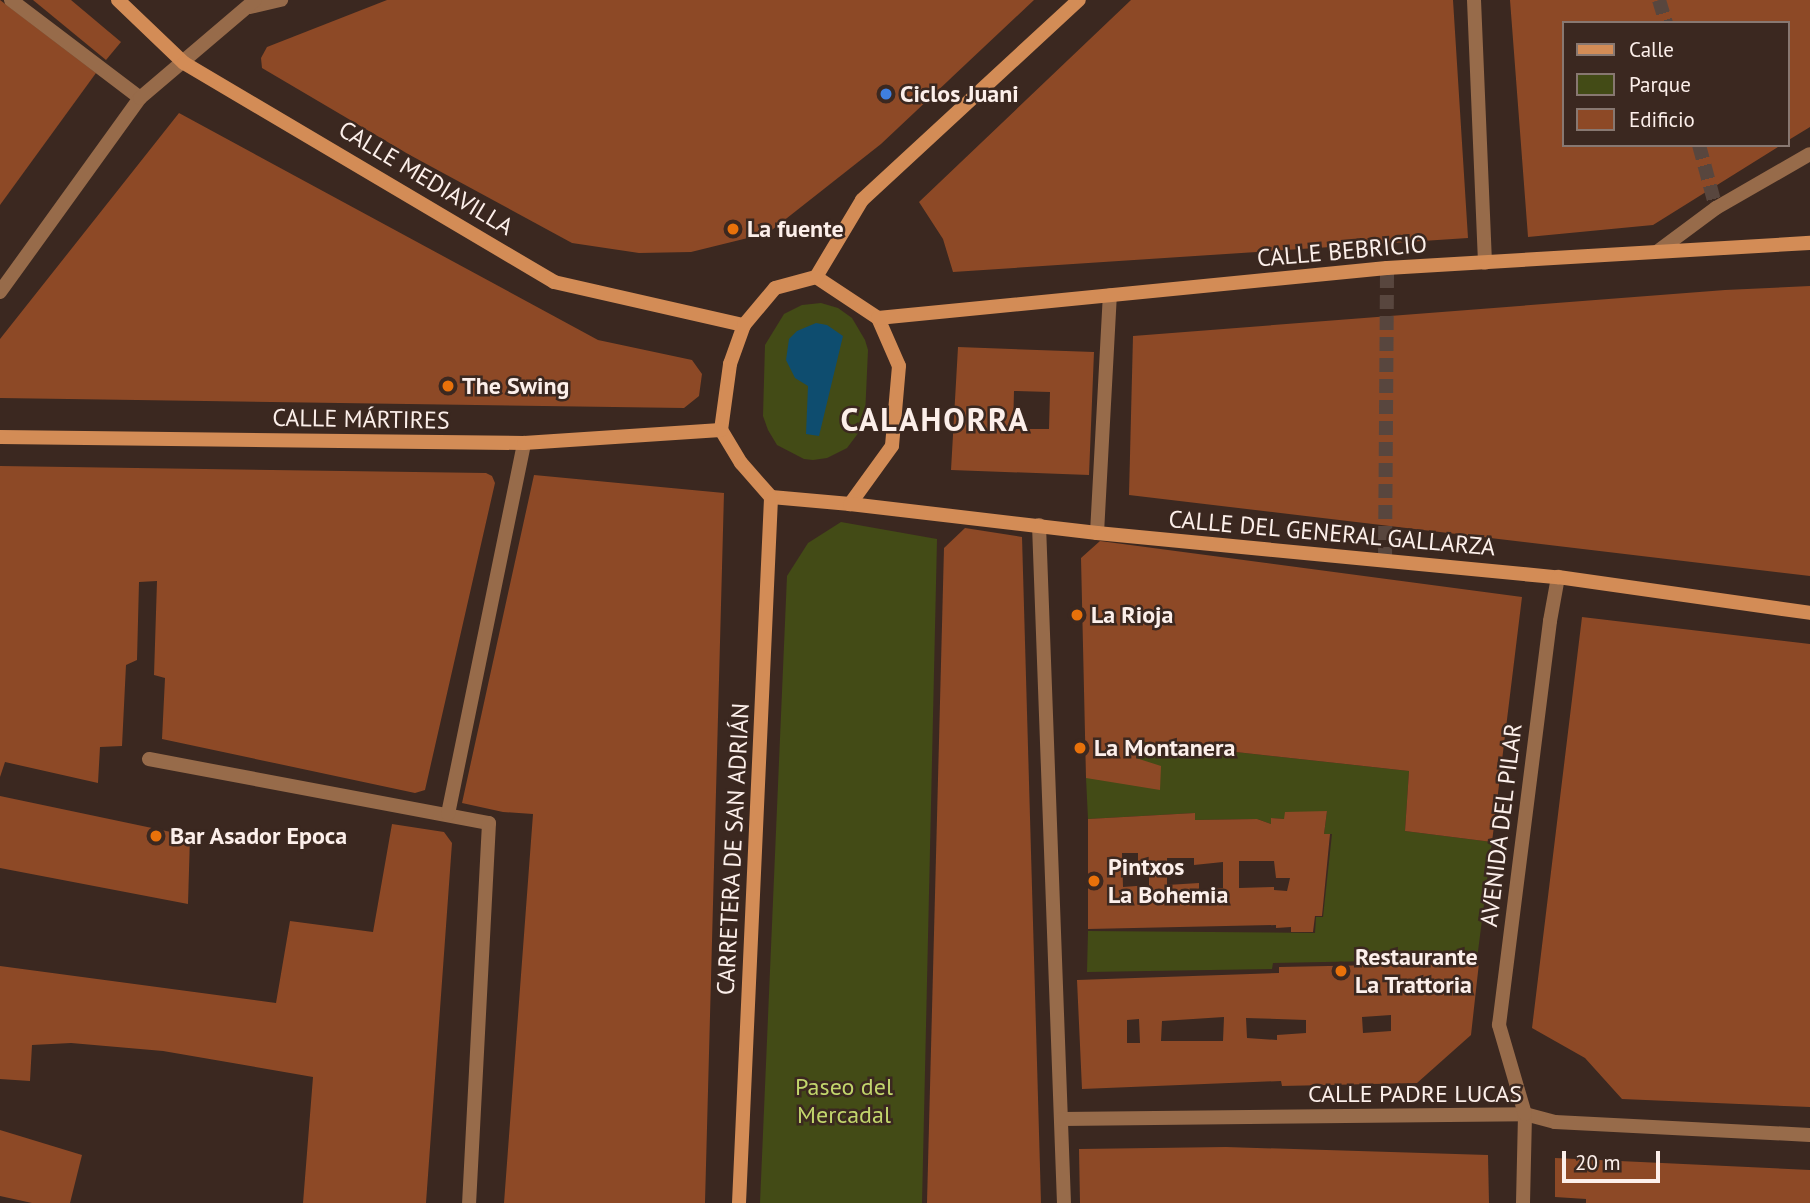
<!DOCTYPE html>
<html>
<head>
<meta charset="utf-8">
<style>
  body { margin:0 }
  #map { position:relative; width:1810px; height:1203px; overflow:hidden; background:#3b2820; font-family:"PT Sans",sans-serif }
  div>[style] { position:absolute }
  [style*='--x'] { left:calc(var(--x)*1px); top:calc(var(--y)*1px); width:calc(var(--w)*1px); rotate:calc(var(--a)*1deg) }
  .green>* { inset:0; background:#434b16 }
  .water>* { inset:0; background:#0e4d6f }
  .building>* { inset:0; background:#8d4926 }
  .street-tunnel>* { height:14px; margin-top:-7px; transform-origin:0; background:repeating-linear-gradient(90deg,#58463e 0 14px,transparent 0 21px) }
  .street>* { height:14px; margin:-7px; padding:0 7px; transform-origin:7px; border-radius:7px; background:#976b4a }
  .secondary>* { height:14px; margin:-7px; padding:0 7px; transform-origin:7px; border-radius:7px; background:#d38c56 }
  .dots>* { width:19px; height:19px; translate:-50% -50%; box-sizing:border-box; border:4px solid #3b2820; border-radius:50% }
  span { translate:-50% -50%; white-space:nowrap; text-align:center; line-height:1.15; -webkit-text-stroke:5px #3b2820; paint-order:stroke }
  .poi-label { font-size:24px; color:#fcefea; font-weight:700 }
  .left { translate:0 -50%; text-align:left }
  .street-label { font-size:24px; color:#fcefea }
  .park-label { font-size:24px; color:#c2d66c }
  .district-label { font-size:32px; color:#fcefea; font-weight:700; letter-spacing:2px }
  .legend { position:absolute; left:1562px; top:21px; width:228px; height:126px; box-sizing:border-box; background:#3b2820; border:2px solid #887871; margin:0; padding:9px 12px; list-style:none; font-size:21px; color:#fcefea }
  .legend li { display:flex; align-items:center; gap:14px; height:35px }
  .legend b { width:35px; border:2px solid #887871 }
  .scale { position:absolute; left:1562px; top:1151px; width:98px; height:32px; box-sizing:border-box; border:4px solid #fcefea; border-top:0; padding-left:9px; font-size:21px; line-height:24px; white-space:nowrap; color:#fcefea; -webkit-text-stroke:5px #3b2820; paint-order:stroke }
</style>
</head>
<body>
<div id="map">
  <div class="green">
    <div style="clip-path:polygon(821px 303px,838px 308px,852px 318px,865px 340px,868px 350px,865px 416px,862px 428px,847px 448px,827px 458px,813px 460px,804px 459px,777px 445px,768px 430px,763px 416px,765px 345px,784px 314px,802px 305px)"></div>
    <div style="clip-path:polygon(841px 522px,937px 539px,922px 1203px,760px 1203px,787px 576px,808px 543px)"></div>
    <div style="clip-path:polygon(1137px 741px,1409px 771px,1405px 831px,1492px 842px,1477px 959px,1273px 963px,1272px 969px,1087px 972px,1088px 931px,1315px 933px,1316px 917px,1323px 917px,1332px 834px,1324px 834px,1327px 811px,1284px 819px,1272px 818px,1271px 824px,1257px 819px,1195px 820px,1195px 813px,1088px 819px,1086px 778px,1136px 758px)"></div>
  </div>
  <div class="water">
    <div style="clip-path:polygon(816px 323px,827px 325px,843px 336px,819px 436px,806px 434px,808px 386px,795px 378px,786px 360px,789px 339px,797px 331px)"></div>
  </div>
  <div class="building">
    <div style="clip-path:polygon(0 0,96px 73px,0 205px)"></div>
    <div style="clip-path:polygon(33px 0,71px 0,121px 42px,106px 60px)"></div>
    <div style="clip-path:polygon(387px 0,1034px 0,881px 144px,768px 233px,691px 252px,639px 253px,572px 243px,408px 154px,262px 68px,261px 58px,267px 47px)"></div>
    <div style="clip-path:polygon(1131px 0,1453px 0,1468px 238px,953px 272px,943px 239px,919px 202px)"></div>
    <div style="clip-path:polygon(1510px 0,1810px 0,1810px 127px,1787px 141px,1787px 23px,1563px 23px,1563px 145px,1781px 145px,1653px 225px,1528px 237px)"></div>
    <div style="clip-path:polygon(179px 113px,598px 340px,692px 360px,702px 374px,699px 396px,684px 408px,0 398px,0 339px)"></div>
    <div style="clip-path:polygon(1810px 286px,1810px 576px,1129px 495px,1133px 336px,1725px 290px)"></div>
    <div style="clip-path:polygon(evenodd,958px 347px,1094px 352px,1089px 475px,951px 470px,958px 347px,1014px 391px,1050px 392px,1049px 429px,1013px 429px,1014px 391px)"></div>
    <div style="clip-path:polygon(0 466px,486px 473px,492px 476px,495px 483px,425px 790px,415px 793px,162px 739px,165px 678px,154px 675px,157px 581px,139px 582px,137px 660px,126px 665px,122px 746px,100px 747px,98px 783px,5px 762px,0 777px)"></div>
    <div style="clip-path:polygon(534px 475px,724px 493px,705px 1203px,504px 1203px,533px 814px,503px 812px,462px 803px)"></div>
    <div style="clip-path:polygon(965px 528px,1022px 537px,1041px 1203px,927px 1203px,944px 548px)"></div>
    <div style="clip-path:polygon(1100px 541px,1522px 597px,1492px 842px,1405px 831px,1409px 771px,1137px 741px,1136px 758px,1161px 766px,1160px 790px,1086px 778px,1081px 558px)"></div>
    <div style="clip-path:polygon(1582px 617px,1810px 644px,1810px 1107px,1622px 1099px,1585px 1058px,1532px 1028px)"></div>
    <div style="clip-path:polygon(0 796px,190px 836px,188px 904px,0 868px)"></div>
    <div style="clip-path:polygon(evenodd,1327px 811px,1324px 834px,1330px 834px,1322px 916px,1315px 916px,1313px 932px,1291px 932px,1291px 927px,1276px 928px,1276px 925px,1088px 929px,1088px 819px,1195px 813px,1195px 820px,1257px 819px,1271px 824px,1271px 818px,1284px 819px,1285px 812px,1327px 811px,1122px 853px,1138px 853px,1138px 865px,1149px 866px,1149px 885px,1123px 887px,1122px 853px,1327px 811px,1167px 858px,1194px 858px,1194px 865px,1223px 862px,1223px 888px,1199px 891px,1199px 883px,1167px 885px,1167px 858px,1327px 811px,1239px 861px,1274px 861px,1276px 878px,1290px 878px,1287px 891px,1274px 890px,1274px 887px,1239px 888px,1239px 861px)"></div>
    <div style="clip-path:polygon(392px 824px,444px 832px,452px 843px,426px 1203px,303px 1203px,313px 1077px,163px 1051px,71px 1043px,32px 1045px,30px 1081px,0 1079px,0 966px,276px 1003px,290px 921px,373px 932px)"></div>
    <div style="clip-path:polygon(evenodd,1479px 963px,1471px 1035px,1417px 1083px,1282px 1086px,1281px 1081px,1082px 1089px,1077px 980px,1279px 973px,1279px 967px,1479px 963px,1391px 1015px,1391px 1031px,1363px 1033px,1362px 1017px,1391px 1015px,1479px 963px,1224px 1017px,1223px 1041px,1161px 1041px,1162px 1021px,1224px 1017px,1479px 963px,1246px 1018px,1306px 1020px,1306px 1033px,1277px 1035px,1277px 1040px,1247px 1038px,1246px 1018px,1479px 963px,1139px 1019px,1140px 1043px,1127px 1043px,1127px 1020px,1139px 1019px)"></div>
    <div style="clip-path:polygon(0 1130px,82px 1155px,70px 1203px,32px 1203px,0 1196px)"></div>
    <div style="clip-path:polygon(1226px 1147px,1488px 1155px,1489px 1203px,1080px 1203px,1079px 1149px)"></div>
    <div style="clip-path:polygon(1555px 1158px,1810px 1170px,1810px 1203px,1586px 1203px,1586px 1199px,1555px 1197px)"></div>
  </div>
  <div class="street-tunnel">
    <div style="--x:1659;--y:0;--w:24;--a:73"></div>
    <div style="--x:1699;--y:145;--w:65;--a:74.9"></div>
    <div style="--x:1385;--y:561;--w:293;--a:-89.6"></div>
  </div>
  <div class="street">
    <div style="--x:11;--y:0;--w:162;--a:37.2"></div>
    <div style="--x:1474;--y:0;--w:263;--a:87.6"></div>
    <div style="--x:250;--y:7;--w:32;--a:-13"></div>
    <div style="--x:1658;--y:251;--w:72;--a:-36.6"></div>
    <div style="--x:1716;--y:208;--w:108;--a:-29.9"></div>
    <div style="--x:0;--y:292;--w:239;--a:-54.2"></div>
    <div style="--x:140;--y:98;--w:151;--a:-40.4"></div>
    <div style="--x:1039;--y:525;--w:678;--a:87.89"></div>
    <div style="--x:1097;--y:533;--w:238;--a:-86.9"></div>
    <div style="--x:149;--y:759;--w:346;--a:10.7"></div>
    <div style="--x:489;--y:823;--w:381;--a:93"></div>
    <div style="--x:448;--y:814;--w:379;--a:-78.4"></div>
    <div style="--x:1062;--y:1119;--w:463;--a:-0.6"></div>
    <div style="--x:1525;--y:1114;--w:31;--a:15"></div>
    <div style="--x:1555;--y:1122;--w:255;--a:2.9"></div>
    <div style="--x:1523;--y:1203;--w:89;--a:-88.7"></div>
    <div style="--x:1525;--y:1114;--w:93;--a:-106.3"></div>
    <div style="--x:1499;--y:1025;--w:407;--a:-82.8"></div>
    <div style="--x:1550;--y:621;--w:45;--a:-79.7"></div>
  </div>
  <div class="secondary">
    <div style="--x:118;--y:0;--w:91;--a:43.7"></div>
    <div style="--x:184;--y:63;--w:430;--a:30.6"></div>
    <div style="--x:554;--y:282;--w:195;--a:12.8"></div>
    <div style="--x:816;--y:277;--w:74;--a:33.5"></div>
    <div style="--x:878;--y:318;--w:52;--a:66.4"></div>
    <div style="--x:899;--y:366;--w:80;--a:95"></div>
    <div style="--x:892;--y:446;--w:72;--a:125.9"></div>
    <div style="--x:850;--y:504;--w:79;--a:-174.9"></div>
    <div style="--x:771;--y:497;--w:45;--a:-131.4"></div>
    <div style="--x:741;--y:463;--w:39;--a:-121"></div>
    <div style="--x:721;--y:430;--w:67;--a:-82.2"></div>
    <div style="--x:730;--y:364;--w:41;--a:-70.3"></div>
    <div style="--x:744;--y:325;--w:48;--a:-50"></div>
    <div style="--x:775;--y:288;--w:42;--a:-15"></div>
    <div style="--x:816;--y:277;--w:90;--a:-59.1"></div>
    <div style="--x:862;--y:200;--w:295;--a:-42.7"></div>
    <div style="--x:878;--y:318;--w:511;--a:-5.61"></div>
    <div style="--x:1387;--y:268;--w:424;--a:-3.4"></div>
    <div style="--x:0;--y:437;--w:524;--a:0.66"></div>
    <div style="--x:524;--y:443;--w:197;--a:-3.8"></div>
    <div style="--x:850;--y:504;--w:249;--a:6.7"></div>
    <div style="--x:1097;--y:533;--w:463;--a:5.5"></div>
    <div style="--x:1558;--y:577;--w:255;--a:8.1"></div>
    <div style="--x:739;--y:1203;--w:707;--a:-87.4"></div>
  </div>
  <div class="dots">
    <div style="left:886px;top:94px;background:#3f7fe0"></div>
    <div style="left:733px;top:229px;background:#e8710a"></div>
    <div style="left:448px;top:386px;background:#e8710a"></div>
    <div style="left:1077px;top:615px;background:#e8710a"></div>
    <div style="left:1080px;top:748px;background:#e8710a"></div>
    <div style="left:156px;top:836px;background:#e8710a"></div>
    <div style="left:1094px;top:881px;background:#e8710a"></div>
    <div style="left:1341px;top:971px;background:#e8710a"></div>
  </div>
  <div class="poi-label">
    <span class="left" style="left:900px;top:94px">Ciclos Juani</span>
    <span class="left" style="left:747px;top:229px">La fuente</span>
    <span class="left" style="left:462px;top:386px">The Swing</span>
    <span class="left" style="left:1091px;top:615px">La Rioja</span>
    <span class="left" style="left:1094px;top:748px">La Montanera</span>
    <span class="left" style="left:170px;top:836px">Bar Asador Epoca</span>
    <span class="left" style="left:1108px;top:881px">Pintxos<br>La Bohemia</span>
    <span class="left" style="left:1355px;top:971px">Restaurante<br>La Trattoria</span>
  </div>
  <div class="street-label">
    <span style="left:426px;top:178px;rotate:31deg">CALLE MEDIAVILLA</span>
    <span style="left:1342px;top:251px;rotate:-5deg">CALLE BEBRICIO</span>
    <span style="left:361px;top:419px;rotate:1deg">CALLE MÁRTIRES</span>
    <span style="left:1332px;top:533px;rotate:5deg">CALLE DEL GENERAL GALLARZA</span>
    <span style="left:1501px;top:825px;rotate:-83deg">AVENIDA DEL PILAR</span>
    <span style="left:733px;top:849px;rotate:-87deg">CARRETERA DE SAN ADRIÁN</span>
    <span style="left:1415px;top:1094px">CALLE PADRE LUCAS</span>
  </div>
  <div class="park-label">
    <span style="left:844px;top:1101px">Paseo del<br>Mercadal</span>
  </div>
  <div class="district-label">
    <span style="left:935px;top:419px">CALAHORRA</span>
  </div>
  <ul class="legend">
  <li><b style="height:9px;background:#d38c56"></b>Calle</li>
  <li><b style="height:19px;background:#434b16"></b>Parque</li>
  <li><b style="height:19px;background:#8d4926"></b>Edificio</li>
  </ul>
  <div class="scale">20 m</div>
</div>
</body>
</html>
